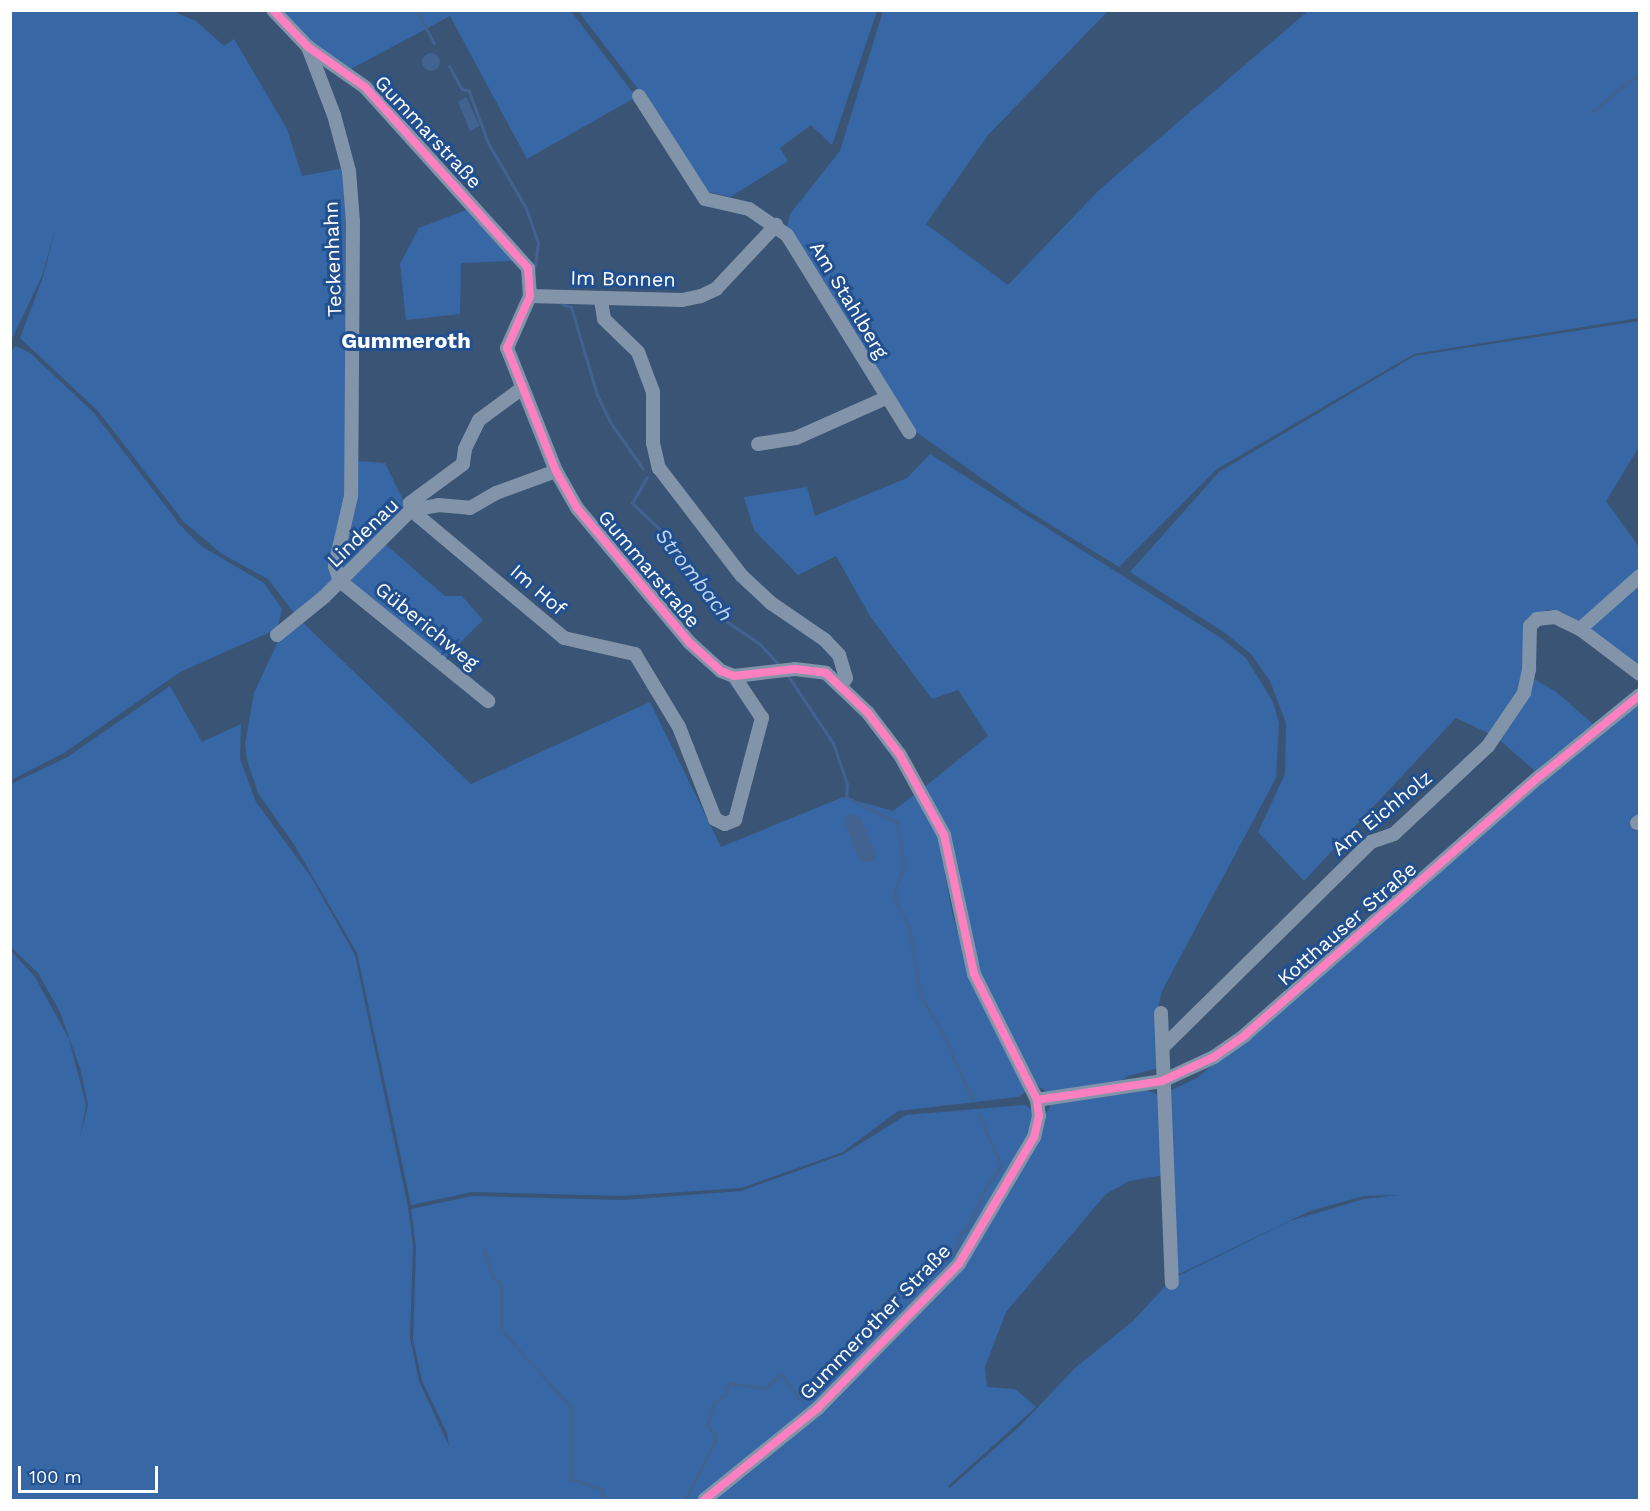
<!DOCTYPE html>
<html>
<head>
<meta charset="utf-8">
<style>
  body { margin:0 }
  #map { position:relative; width:1650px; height:1511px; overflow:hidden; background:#3a5476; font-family:"Work Sans",sans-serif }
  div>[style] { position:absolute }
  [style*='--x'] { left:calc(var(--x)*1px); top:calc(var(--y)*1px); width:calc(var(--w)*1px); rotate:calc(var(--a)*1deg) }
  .green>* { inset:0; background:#3767a5 }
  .water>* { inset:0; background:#42638f }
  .round { border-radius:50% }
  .stream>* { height:3px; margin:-1.5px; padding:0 1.5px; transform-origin:1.5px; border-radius:1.5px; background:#42638f }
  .minor>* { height:14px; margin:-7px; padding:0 7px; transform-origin:7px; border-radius:7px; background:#8294a9 }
  .cycleway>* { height:8px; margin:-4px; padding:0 4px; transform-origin:4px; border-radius:4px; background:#ff80c0 }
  span { translate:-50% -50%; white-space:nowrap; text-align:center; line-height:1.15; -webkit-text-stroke:6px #22508f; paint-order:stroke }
  .street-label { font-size:20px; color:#fff }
  .water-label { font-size:21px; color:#bed5f3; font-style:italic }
  .quarter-label { font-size:22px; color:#fff; font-weight:700 }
  .frame { position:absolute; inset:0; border:12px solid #fff; pointer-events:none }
  .scale { position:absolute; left:18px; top:1466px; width:140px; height:27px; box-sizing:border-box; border:3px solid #fff; border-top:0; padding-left:8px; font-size:18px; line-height:21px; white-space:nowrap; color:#fff; -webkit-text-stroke:4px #22508f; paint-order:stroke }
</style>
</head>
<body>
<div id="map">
  <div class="green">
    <div style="clip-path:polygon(11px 11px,172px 11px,196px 21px,224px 46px,234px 39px,287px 129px,302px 176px,345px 168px,351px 222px,348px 496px,336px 581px,295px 614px,268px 579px,222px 554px,184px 522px,98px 411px,20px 338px,43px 277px,57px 224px,42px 276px,11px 341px)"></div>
    <div style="clip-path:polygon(280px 11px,571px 11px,636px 97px,527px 159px,450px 16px,349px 70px,305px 38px)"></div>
    <div style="clip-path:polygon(578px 11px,877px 11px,832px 145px,811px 125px,780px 148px,788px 161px,730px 197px,702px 190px,642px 94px)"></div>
    <div style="clip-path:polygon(883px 11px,1108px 11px,988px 135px,926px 224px,1008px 285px,1099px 190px,1308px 11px,1639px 11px,1639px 318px,1414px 354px,1217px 469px,1119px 567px,1025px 509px,912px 429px,787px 228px,790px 214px,840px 151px)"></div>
    <div style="clip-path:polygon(466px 210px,513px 261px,461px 263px,460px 314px,406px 320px,400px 264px,419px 228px)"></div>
    <div style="clip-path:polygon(1639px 321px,1639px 447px,1606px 501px,1639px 547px,1639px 574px,1586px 620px,1577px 621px,1562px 612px,1547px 610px,1534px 616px,1522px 691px,1492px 735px,1456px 718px,1304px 881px,1258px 832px,1285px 774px,1286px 723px,1270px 681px,1251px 654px,1225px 633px,1130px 572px,1219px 472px,1414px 356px)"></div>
    <div style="clip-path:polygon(16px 346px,30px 353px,94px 413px,180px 525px,201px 546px,264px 583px,282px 609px,277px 629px,180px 672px,64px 753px,11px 780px,10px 352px)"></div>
    <div style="clip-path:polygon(930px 454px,1221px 638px,1246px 658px,1273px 702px,1279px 723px,1276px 778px,1162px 991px,1157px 1012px,1158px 1068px,1128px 1076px,1118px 1083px,1049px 1093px,1038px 1086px,978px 972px,923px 788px,988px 736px,958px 690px,932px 699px,870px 616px,836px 556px,798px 575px,754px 530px,744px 497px,807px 487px,815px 516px,907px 478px)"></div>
    <div style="clip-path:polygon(357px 461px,385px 463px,406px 506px,345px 569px,341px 569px,350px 533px)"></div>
    <div style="clip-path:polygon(385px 544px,445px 596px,462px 596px,483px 620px,444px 659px,347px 581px)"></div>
    <div style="clip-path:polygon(1639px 577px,1639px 666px,1596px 636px,1590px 626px)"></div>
    <div style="clip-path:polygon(301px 621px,471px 784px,650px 702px,721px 847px,843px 797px,893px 811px,917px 793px,937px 831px,952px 912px,970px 975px,1027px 1090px,1019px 1097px,898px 1111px,843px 1152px,741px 1188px,622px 1196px,472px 1192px,411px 1205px,357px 953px,295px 846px,258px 793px,247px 760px,245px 744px,254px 693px,280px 637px)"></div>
    <div style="clip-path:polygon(1532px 678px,1555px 691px,1593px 724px,1535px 771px,1496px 737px)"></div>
    <div style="clip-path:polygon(170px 686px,202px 742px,241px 724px,240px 759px,256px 802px,311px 877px,355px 955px,408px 1207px,413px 1246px,410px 1338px,419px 1381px,449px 1446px,447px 1433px,422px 1381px,413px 1339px,416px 1247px,411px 1209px,472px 1196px,622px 1200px,741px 1191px,844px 1154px,906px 1115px,1025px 1105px,1033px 1111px,1030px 1134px,952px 1262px,962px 1266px,1052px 1103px,1146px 1090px,1161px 1096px,1164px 1175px,1129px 1181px,1106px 1194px,1006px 1312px,985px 1367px,987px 1387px,1015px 1389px,1036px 1407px,948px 1486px,950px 1488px,1021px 1425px,1075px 1368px,1133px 1321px,1172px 1279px,1290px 1221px,1364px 1199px,1400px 1195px,1364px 1196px,1310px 1211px,1173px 1277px,1169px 1091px,1197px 1078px,1639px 700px,1639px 816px,1630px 823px,1634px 831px,1640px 828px,1639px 1500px,11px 1500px,10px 950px,35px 977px,69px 1039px,86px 1105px,80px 1137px,88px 1105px,80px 1068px,60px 1012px,38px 973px,11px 947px,11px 784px,66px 758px)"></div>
  </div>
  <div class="water">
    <div class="round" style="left:422px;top:53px;width:18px;height:18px"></div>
    <div style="clip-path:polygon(466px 97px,480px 126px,470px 131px,458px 102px)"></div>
    <div style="clip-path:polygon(853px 814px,860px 817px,875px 853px,875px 859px,867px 863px,859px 860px,845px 823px,846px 817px)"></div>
  </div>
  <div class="stream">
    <div style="--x:417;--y:10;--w:37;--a:63"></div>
    <div style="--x:449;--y:66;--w:26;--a:61"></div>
    <div style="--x:462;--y:89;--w:7;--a:16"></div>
    <div style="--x:469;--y:91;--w:55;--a:69.9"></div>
    <div style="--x:488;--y:143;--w:75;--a:59.7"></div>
    <div style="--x:526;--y:208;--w:36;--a:71"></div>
    <div style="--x:538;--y:242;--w:24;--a:97"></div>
    <div style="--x:1592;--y:112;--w:62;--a:-39.8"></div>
    <div style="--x:562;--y:304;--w:9;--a:18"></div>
    <div style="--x:571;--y:307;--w:92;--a:73.5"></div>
    <div style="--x:597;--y:395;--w:30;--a:64"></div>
    <div style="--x:610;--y:422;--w:57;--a:54.9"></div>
    <div style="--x:647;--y:477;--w:30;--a:120"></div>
    <div style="--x:632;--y:503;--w:59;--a:43.6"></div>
    <div style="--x:675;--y:544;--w:24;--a:71"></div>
    <div style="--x:683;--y:567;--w:69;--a:51.5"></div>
    <div style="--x:726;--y:621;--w:41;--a:34.1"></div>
    <div style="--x:760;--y:644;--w:28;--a:48"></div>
    <div style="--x:788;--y:676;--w:81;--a:56.1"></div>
    <div style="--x:833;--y:743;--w:43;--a:71.1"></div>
    <div style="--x:847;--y:784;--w:13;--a:94"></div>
    <div style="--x:846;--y:797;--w:57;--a:26.1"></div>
    <div style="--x:897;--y:822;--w:46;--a:81.2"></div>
    <div style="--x:904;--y:867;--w:25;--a:113"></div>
    <div style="--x:894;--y:890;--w:10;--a:84"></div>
    <div style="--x:895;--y:900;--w:30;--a:63"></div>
    <div style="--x:909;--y:927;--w:69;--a:80.8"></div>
    <div style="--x:920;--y:995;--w:45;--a:59.5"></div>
    <div style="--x:943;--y:1034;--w:71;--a:66"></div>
    <div style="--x:484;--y:1250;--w:28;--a:73"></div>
    <div style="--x:492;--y:1277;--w:11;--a:38"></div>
    <div style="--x:501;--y:1284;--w:46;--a:90"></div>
    <div style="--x:501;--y:1330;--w:104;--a:47.7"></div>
    <div style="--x:571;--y:1407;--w:72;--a:90"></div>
    <div style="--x:571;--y:1479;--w:33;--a:18"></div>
    <div style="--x:602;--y:1489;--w:11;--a:85"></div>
    <div style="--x:685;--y:1500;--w:66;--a:-63"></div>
    <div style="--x:715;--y:1441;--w:7;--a:-90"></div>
    <div style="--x:715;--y:1434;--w:11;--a:-135"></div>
    <div style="--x:707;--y:1426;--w:24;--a:-73"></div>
    <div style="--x:714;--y:1403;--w:15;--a:-37"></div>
    <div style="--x:726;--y:1394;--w:11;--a:-80"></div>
    <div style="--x:728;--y:1383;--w:37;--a:8"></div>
    <div style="--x:765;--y:1388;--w:21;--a:-41"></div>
    <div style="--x:781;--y:1374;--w:31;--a:53"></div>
    <div style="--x:800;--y:1399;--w:8;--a:-14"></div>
    <div style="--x:808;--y:1397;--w:16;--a:-72"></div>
    <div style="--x:813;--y:1382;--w:35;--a:-29"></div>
    <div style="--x:844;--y:1365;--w:30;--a:-66"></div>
    <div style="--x:856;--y:1338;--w:11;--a:-34"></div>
    <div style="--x:865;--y:1332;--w:11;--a:-85"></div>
    <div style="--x:866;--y:1321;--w:54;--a:-45.7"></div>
    <div style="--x:904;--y:1282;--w:26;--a:-18"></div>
    <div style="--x:929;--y:1274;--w:35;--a:-41"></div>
    <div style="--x:955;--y:1251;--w:20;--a:-72"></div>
    <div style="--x:961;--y:1232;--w:7;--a:-27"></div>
    <div style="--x:967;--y:1229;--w:50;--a:-65"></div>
    <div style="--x:988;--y:1184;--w:22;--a:-54"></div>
    <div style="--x:1001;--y:1166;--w:56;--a:-113.3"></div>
  </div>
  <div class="minor">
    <div style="--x:273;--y:10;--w:51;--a:46.6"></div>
    <div style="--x:308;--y:47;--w:70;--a:35.1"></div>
    <div style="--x:365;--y:87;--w:244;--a:48"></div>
    <div style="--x:528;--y:268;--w:28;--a:86"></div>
    <div style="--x:530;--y:296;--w:57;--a:113.9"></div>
    <div style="--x:507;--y:348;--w:132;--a:68.3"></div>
    <div style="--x:556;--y:471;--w:43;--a:60.4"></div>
    <div style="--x:577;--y:508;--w:176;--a:50.1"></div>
    <div style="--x:690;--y:643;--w:42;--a:42.1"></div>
    <div style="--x:721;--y:671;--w:14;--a:21"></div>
    <div style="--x:734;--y:676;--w:61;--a:-6.5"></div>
    <div style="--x:795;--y:669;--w:31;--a:7"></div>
    <div style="--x:826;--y:673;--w:58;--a:43.6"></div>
    <div style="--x:868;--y:713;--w:53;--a:52.7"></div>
    <div style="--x:900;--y:755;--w:91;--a:61.2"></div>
    <div style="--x:944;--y:835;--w:142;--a:77.8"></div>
    <div style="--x:974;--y:974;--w:141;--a:63.4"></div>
    <div style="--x:1037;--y:1100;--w:16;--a:83"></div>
    <div style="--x:1039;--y:1116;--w:22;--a:103"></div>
    <div style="--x:1034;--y:1137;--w:147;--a:120.6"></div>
    <div style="--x:959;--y:1264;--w:202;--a:134.4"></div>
    <div style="--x:818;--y:1408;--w:146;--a:141.1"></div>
    <div style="--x:308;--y:47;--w:73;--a:69.1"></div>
    <div style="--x:334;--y:115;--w:58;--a:75"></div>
    <div style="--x:349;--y:171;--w:51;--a:85.5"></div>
    <div style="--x:353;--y:222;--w:274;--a:90.4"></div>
    <div style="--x:351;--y:496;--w:72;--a:102.9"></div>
    <div style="--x:335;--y:566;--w:16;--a:72"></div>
    <div style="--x:340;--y:581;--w:191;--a:39"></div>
    <div style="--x:639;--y:96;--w:122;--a:57.3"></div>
    <div style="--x:705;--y:199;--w:45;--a:12.8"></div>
    <div style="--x:749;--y:209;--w:46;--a:34.4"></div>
    <div style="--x:787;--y:235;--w:232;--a:58.2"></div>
    <div style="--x:530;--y:296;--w:152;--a:1.5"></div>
    <div style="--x:682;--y:300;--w:19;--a:-12"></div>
    <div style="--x:701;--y:296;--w:17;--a:-25"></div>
    <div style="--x:716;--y:289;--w:88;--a:-46.8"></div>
    <div style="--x:601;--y:300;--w:19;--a:81"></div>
    <div style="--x:604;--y:319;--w:47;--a:44.1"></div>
    <div style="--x:638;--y:352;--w:43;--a:69.4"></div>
    <div style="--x:653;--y:392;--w:51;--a:90"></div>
    <div style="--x:653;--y:443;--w:26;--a:77"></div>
    <div style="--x:659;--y:468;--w:136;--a:52.5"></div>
    <div style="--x:742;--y:576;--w:40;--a:43"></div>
    <div style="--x:771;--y:603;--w:65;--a:34.4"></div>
    <div style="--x:825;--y:640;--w:21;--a:47"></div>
    <div style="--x:839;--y:655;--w:24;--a:73"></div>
    <div style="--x:846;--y:678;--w:7;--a:124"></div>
    <div style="--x:521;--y:389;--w:52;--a:143.6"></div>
    <div style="--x:479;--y:420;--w:32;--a:116"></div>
    <div style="--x:465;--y:449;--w:15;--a:98"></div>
    <div style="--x:463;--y:464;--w:66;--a:143.7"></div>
    <div style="--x:410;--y:503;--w:7;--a:82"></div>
    <div style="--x:411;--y:510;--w:199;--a:39.9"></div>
    <div style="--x:564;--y:638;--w:73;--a:12.7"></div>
    <div style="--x:635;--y:654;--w:85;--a:58.9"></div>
    <div style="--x:679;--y:727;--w:99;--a:68.6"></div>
    <div style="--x:715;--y:819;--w:11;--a:27"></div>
    <div style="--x:725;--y:824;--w:11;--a:-22"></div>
    <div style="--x:735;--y:820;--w:106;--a:-75.2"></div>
    <div style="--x:762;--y:718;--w:50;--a:-123.7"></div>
    <div style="--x:758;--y:444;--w:38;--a:-9"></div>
    <div style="--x:796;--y:438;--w:98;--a:-24"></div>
    <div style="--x:1580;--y:629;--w:80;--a:-41.5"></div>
    <div style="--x:277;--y:635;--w:60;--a:-39"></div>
    <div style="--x:324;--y:597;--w:123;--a:-45"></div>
    <div style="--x:411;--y:510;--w:27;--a:-10"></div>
    <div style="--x:438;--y:505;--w:32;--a:5"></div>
    <div style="--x:470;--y:508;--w:30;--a:-30"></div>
    <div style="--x:496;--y:493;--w:64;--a:-20.1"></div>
    <div style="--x:1637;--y:823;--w:4;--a:-34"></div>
    <div style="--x:1161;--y:1013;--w:270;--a:87.7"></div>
    <div style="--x:1164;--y:1046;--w:291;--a:-44.6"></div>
    <div style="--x:1371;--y:842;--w:24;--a:-19"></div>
    <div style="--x:1394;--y:834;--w:129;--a:-43.1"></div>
    <div style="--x:1488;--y:746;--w:64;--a:-55.8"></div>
    <div style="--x:1524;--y:693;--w:25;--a:-78"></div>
    <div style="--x:1529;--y:669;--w:43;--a:-88.7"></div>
    <div style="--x:1530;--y:626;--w:10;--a:-45"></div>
    <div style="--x:1537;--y:619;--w:18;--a:-6"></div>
    <div style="--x:1555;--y:617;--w:28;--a:26"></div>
    <div style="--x:1580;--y:629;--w:75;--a:36.9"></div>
    <div style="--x:1037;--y:1100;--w:126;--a:-8.6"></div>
    <div style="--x:1162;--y:1081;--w:57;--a:-24.8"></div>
    <div style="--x:1214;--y:1057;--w:38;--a:-35"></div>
    <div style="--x:1245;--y:1035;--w:391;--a:-41.3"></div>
    <div style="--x:1539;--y:777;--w:130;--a:-39.1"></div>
  </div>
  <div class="cycleway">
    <div style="--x:273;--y:10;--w:51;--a:46.6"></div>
    <div style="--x:308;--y:47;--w:70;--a:35.1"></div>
    <div style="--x:365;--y:87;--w:244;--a:48"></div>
    <div style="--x:528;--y:268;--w:28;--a:86"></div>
    <div style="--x:530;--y:296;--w:57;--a:113.9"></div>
    <div style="--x:507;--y:348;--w:132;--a:68.3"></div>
    <div style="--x:556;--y:471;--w:43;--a:60.4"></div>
    <div style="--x:577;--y:508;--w:176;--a:50.1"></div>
    <div style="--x:690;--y:643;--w:42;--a:42.1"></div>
    <div style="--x:721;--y:671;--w:14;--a:21"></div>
    <div style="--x:734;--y:676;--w:61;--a:-6.5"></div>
    <div style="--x:795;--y:669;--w:31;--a:7"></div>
    <div style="--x:826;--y:673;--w:58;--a:43.6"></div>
    <div style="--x:868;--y:713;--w:53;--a:52.7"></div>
    <div style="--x:900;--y:755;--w:91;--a:61.2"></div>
    <div style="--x:944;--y:835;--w:142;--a:77.8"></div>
    <div style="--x:974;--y:974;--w:141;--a:63.4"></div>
    <div style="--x:1037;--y:1100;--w:16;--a:83"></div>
    <div style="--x:1039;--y:1116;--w:22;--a:103"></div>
    <div style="--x:1034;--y:1137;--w:147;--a:120.6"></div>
    <div style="--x:959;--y:1264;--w:202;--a:134.4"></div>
    <div style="--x:818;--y:1408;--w:146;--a:141.1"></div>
    <div style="--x:1037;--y:1100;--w:126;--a:-8.6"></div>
    <div style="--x:1162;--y:1081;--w:57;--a:-24.8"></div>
    <div style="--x:1214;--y:1057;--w:38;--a:-35"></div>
    <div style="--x:1245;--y:1035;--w:391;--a:-41.3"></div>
    <div style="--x:1539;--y:777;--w:130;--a:-39.1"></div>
  </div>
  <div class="street-label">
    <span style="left:428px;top:132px;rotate:47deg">Gummarstraße</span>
    <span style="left:333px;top:259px;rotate:-92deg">Teckenhahn</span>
    <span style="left:623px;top:279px;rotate:1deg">Im Bonnen</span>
    <span style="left:849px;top:300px;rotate:59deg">Am Stahlberg</span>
    <span style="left:363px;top:533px;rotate:-44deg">Lindenau</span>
    <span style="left:649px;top:569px;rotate:50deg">Gummarstraße</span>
    <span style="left:538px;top:590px;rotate:41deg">Im Hof</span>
    <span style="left:427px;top:626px;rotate:39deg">Güberichweg</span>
    <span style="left:1382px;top:813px;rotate:-39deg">Am Eichholz</span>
    <span style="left:1347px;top:924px;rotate:-41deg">Kotthauser Straße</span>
    <span style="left:875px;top:1322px;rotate:-46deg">Gummerother Straße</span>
  </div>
  <div class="water-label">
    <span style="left:694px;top:575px;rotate:52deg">Strombach</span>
  </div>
  <div class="quarter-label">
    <span style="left:406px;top:341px">Gummeroth</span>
  </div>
  <div class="frame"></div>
  <div class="scale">100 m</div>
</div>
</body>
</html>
